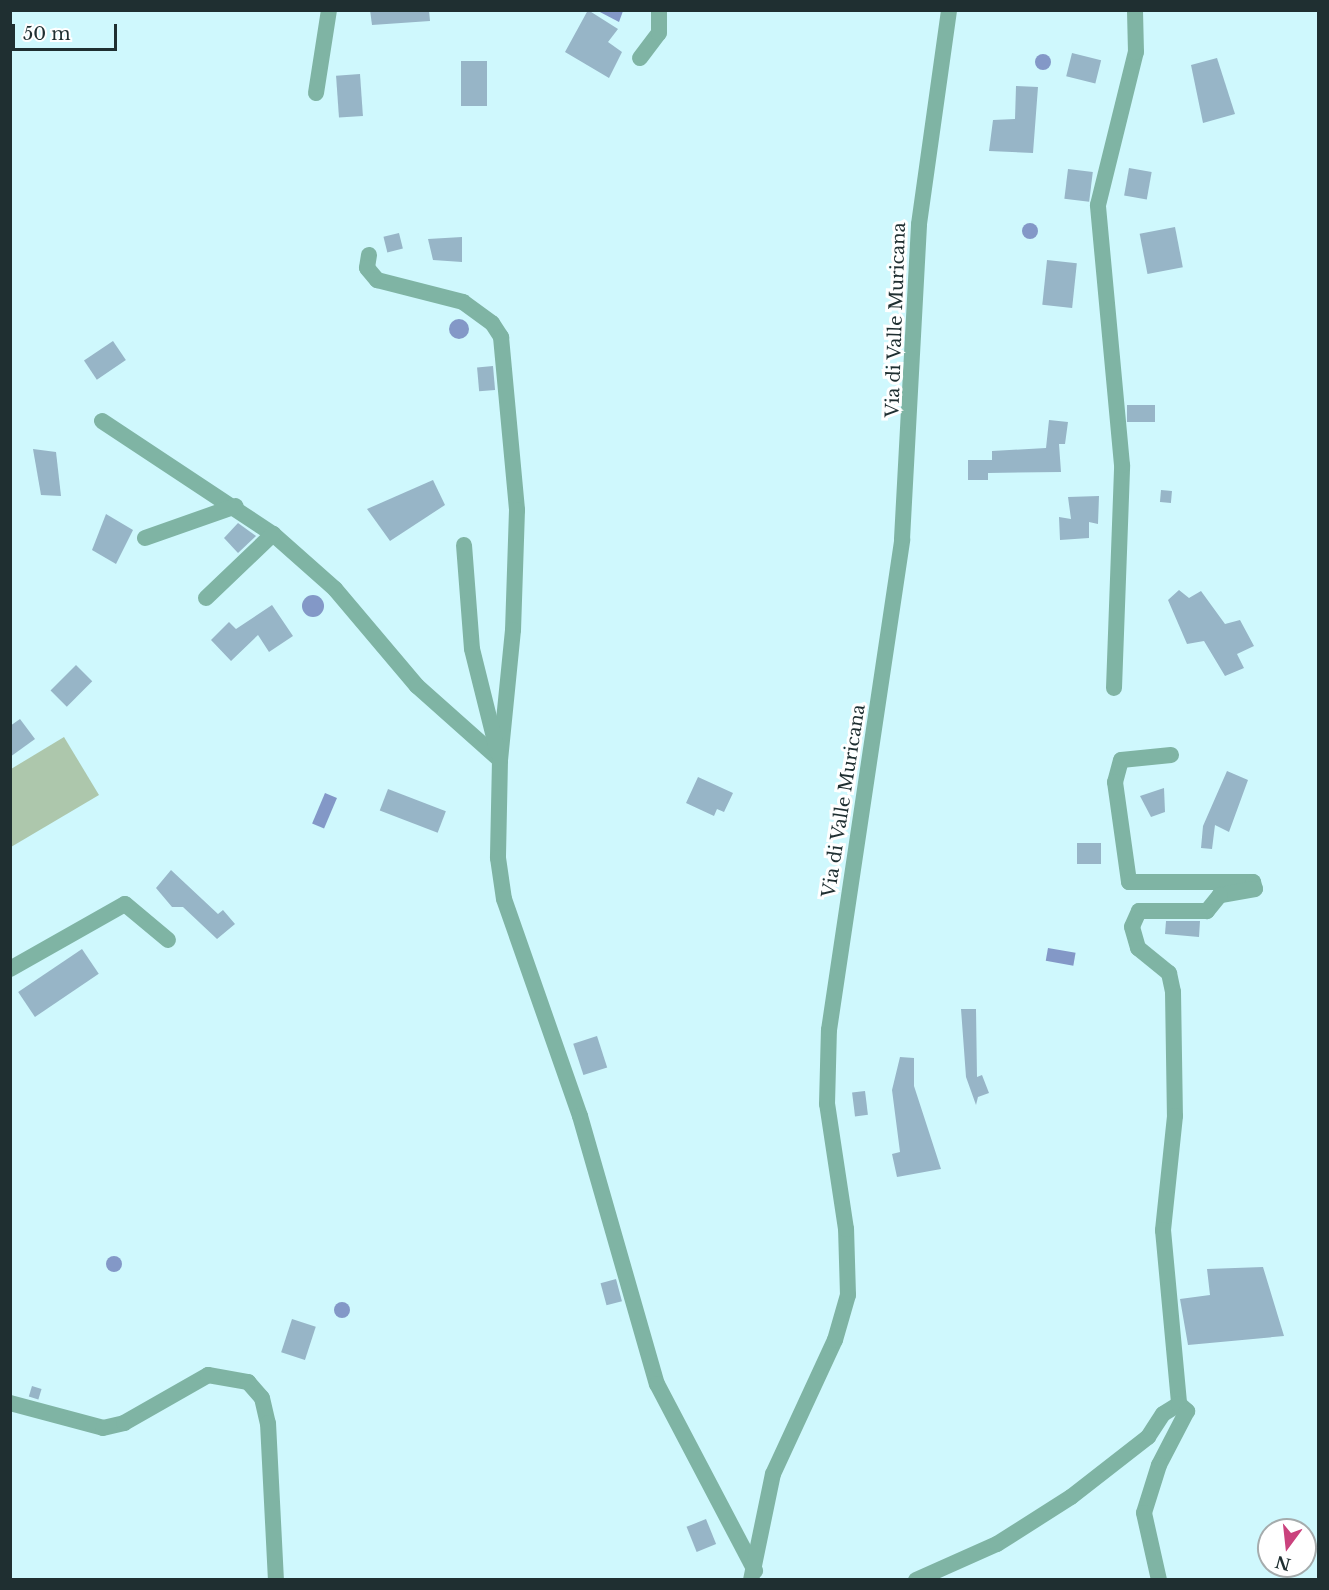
<!DOCTYPE html>
<html>
<head>
<meta charset="utf-8">
<style>
  body { margin:0 }
  #map { position:relative; width:1329px; height:1590px; overflow:hidden; background:#cff8fd; font-family:"Libre Baskerville",serif }
  div>[style] { position:absolute }
  [style*='--x'] { left:calc(var(--x)*1px); top:calc(var(--y)*1px); width:calc(var(--w)*1px); rotate:calc(var(--a)*1deg) }
  .green>* { inset:0; background:#adc7ac }
  .water>* { inset:0; background:#8398c7; transform-origin:0 0 }
  .round { border-radius:50% }
  .building>* { inset:0; background:#97b5c7; transform-origin:0 0 }
  .minor>* { height:16px; margin:-8px; padding:0 8px; transform-origin:8px; border-radius:8px; background:#7fb4a4 }
  span { translate:-50% -50%; white-space:nowrap; text-align:center; line-height:1.15; -webkit-text-stroke:6px #fff; paint-order:stroke }
  .street-label { font-size:18px; color:#1f2f31 }
  .frame { position:absolute; inset:0; border:12px solid #1f2f31; pointer-events:none }
  .north { position:absolute; left:1257px; top:1518px; width:60px; height:60px; box-sizing:border-box; background:#fff; border:2px solid #a5acad; border-radius:50%; rotate:195deg; font-size:16px; font-weight:700; line-height:24px; text-align:center; color:#1f2f31 }
  .north::after { content:''; display:block; margin:auto; width:21px; height:27px; background:#ca427d; clip-path:polygon(50% 0,100% 100%,50% 72%,0 100%) }
  .scale { position:absolute; left:12px; top:24px; width:105px; height:27px; box-sizing:border-box; border:3px solid #1f2f31; border-top:0; padding-left:8px; font-size:18px; line-height:21px; white-space:nowrap; color:#1f2f31; -webkit-text-stroke:4px #fff; paint-order:stroke }
</style>
</head>
<body>
<div id="map">
  <div class="green">
    <div style="clip-path:polygon(64px 737px,99px 795px,11px 847px,11px 769px)"></div>
  </div>
  <div class="water">
    <div style="clip-path:polygon(623px 11px,619px 22px,598px 11px,623px 10px)"></div>
    <div class="round" style="left:1035px;top:54px;width:16px;height:16px"></div>
    <div class="round" style="left:1022px;top:223px;width:16px;height:16px"></div>
    <div class="round" style="left:449px;top:319px;width:20px;height:20px"></div>
    <div class="round" style="left:302px;top:595px;width:22px;height:22px"></div>
    <div style="left:325px;top:793px;width:13px;height:33px;rotate:23deg"></div>
    <div style="left:1048px;top:948px;width:28px;height:13px;rotate:10deg"></div>
    <div class="round" style="left:106px;top:1256px;width:16px;height:16px"></div>
    <div class="round" style="left:334px;top:1302px;width:16px;height:16px"></div>
  </div>
  <div class="building">
    <div style="clip-path:polygon(370px 10px,429px 10px,430px 21px,372px 25px)"></div>
    <div style="clip-path:polygon(588px 10px,618px 29px,608px 42px,622px 52px,609px 78px,565px 52px)"></div>
    <div style="left:1072px;top:53px;width:30px;height:24px;rotate:14deg"></div>
    <div style="clip-path:polygon(1217px 58px,1235px 114px,1203px 123px,1191px 65px)"></div>
    <div style="left:461px;top:61px;width:26px;height:45px"></div>
    <div style="left:360px;top:74px;width:42px;height:24px;rotate:86deg"></div>
    <div style="clip-path:polygon(1016px 86px,1038px 87px,1033px 153px,989px 151px,993px 120px,1015px 119px)"></div>
    <div style="left:1129px;top:168px;width:23px;height:28px;rotate:10deg"></div>
    <div style="left:1068px;top:169px;width:25px;height:30px;rotate:7deg"></div>
    <div style="left:1175px;top:227px;width:41px;height:36px;rotate:79deg"></div>
    <div style="left:399px;top:233px;width:16px;height:16px;rotate:76deg"></div>
    <div style="clip-path:polygon(462px 237px,462px 262px,433px 260px,428px 239px)"></div>
    <div style="left:1047px;top:260px;width:30px;height:45px;rotate:6deg"></div>
    <div style="left:113px;top:341px;width:23px;height:35px;rotate:56deg"></div>
    <div style="left:493px;top:366px;width:24px;height:16px;rotate:85deg"></div>
    <div style="left:1127px;top:405px;width:28px;height:17px"></div>
    <div style="clip-path:polygon(1049px 420px,1068px 422px,1065px 444px,1059px 444px,1061px 472px,988px 473px,988px 480px,968px 480px,968px 460px,992px 460px,992px 451px,1046px 448px)"></div>
    <div style="clip-path:polygon(33px 449px,56px 452px,61px 496px,41px 495px)"></div>
    <div style="clip-path:polygon(433px 480px,445px 505px,390px 541px,367px 509px)"></div>
    <div style="left:1161px;top:490px;width:11px;height:12px;rotate:5deg"></div>
    <div style="clip-path:polygon(1099px 496px,1098px 524px,1089px 522px,1089px 538px,1060px 540px,1059px 517px,1071px 519px,1068px 497px)"></div>
    <div style="clip-path:polygon(106px 514px,133px 530px,116px 564px,92px 550px)"></div>
    <div style="clip-path:polygon(238px 523px,256px 536px,238px 553px,224px 538px)"></div>
    <div style="clip-path:polygon(1179px 590px,1189px 598px,1201px 591px,1225px 624px,1240px 620px,1254px 646px,1237px 654px,1244px 668px,1225px 676px,1204px 641px,1187px 644px,1168px 600px)"></div>
    <div style="clip-path:polygon(272px 605px,293px 636px,269px 652px,258px 635px,231px 661px,211px 640px,229px 622px,236px 629px)"></div>
    <div style="left:76px;top:665px;width:23px;height:36px;rotate:45deg"></div>
    <div style="clip-path:polygon(20px 719px,35px 739px,10px 757px,10px 726px)"></div>
    <div style="clip-path:polygon(1227px 771px,1248px 780px,1229px 832px,1215px 825px,1212px 849px,1201px 848px,1203px 826px)"></div>
    <div style="clip-path:polygon(698px 777px,733px 793px,724px 812px,717px 809px,714px 816px,686px 803px)"></div>
    <div style="clip-path:polygon(1164px 788px,1165px 812px,1151px 817px,1140px 796px)"></div>
    <div style="left:388px;top:789px;width:62px;height:23px;rotate:21deg"></div>
    <div style="left:1101px;top:843px;width:21px;height:24px;rotate:90deg"></div>
    <div style="clip-path:polygon(171px 870px,218px 914px,223px 910px,235px 924px,217px 939px,183px 907px,172px 907px,156px 888px)"></div>
    <div style="clip-path:polygon(1166px 921px,1200px 921px,1199px 937px,1165px 934px)"></div>
    <div style="left:82px;top:949px;width:30px;height:77px;rotate:56deg"></div>
    <div style="clip-path:polygon(961px 1009px,976px 1009px,977px 1077px,982px 1075px,989px 1093px,978px 1097px,976px 1105px,966px 1077px)"></div>
    <div style="left:597px;top:1036px;width:33px;height:25px;rotate:72deg"></div>
    <div style="clip-path:polygon(900px 1057px,914px 1058px,914px 1086px,941px 1169px,897px 1177px,892px 1154px,900px 1152px,892px 1090px)"></div>
    <div style="left:865px;top:1091px;width:24px;height:13px;rotate:83deg"></div>
    <div style="clip-path:polygon(1263px 1267px,1284px 1336px,1188px 1345px,1180px 1299px,1210px 1295px,1207px 1269px)"></div>
    <div style="left:616px;top:1279px;width:23px;height:16px;rotate:75deg"></div>
    <div style="left:292px;top:1319px;width:25px;height:35px;rotate:18deg"></div>
    <div style="left:32px;top:1386px;width:10px;height:11px;rotate:17deg"></div>
    <div style="left:706px;top:1519px;width:27px;height:21px;rotate:68deg"></div>
  </div>
  <div class="minor">
    <div style="--x:640;--y:58;--w:31;--a:-53"></div>
    <div style="--x:659;--y:33;--w:23;--a:-90"></div>
    <div style="--x:316;--y:93;--w:84;--a:-81.1"></div>
    <div style="--x:369;--y:255;--w:13;--a:99"></div>
    <div style="--x:367;--y:268;--w:16;--a:50"></div>
    <div style="--x:377;--y:280;--w:89;--a:14.3"></div>
    <div style="--x:463;--y:302;--w:36;--a:36"></div>
    <div style="--x:492;--y:323;--w:17;--a:57"></div>
    <div style="--x:501;--y:337;--w:174;--a:84.7"></div>
    <div style="--x:517;--y:510;--w:120;--a:91.9"></div>
    <div style="--x:513;--y:630;--w:131;--a:95.7"></div>
    <div style="--x:102;--y:421;--w:205;--a:33.5"></div>
    <div style="--x:273;--y:534;--w:83;--a:41.6"></div>
    <div style="--x:335;--y:589;--w:127;--a:49.8"></div>
    <div style="--x:417;--y:686;--w:111;--a:41.7"></div>
    <div style="--x:500;--y:760;--w:98;--a:91.2"></div>
    <div style="--x:498;--y:858;--w:41;--a:81.7"></div>
    <div style="--x:504;--y:899;--w:230;--a:70.7"></div>
    <div style="--x:580;--y:1116;--w:279;--a:74"></div>
    <div style="--x:657;--y:1384;--w:211;--a:62.3"></div>
    <div style="--x:145;--y:538;--w:96;--a:-19.4"></div>
    <div style="--x:464;--y:545;--w:104;--a:85.6"></div>
    <div style="--x:472;--y:649;--w:107;--a:76"></div>
    <div style="--x:206;--y:598;--w:93;--a:-43.7"></div>
    <div style="--x:1114;--y:688;--w:223;--a:-87.9"></div>
    <div style="--x:1122;--y:465;--w:261;--a:-95.3"></div>
    <div style="--x:1098;--y:205;--w:158;--a:-76.1"></div>
    <div style="--x:1136;--y:52;--w:42;--a:-91.4"></div>
    <div style="--x:1171;--y:755;--w:50;--a:174.3"></div>
    <div style="--x:1121;--y:760;--w:23;--a:105"></div>
    <div style="--x:1115;--y:782;--w:101;--a:82"></div>
    <div style="--x:1129;--y:882;--w:124;--a:0"></div>
    <div style="--x:1253;--y:882;--w:7;--a:74"></div>
    <div style="--x:1255;--y:889;--w:36;--a:170"></div>
    <div style="--x:1220;--y:895;--w:21;--a:129"></div>
    <div style="--x:1207;--y:911;--w:68;--a:180"></div>
    <div style="--x:1139;--y:911;--w:17;--a:114"></div>
    <div style="--x:1132;--y:927;--w:22;--a:74"></div>
    <div style="--x:1138;--y:948;--w:40;--a:39"></div>
    <div style="--x:1169;--y:973;--w:19;--a:78"></div>
    <div style="--x:1173;--y:992;--w:124;--a:89.1"></div>
    <div style="--x:1175;--y:1116;--w:115;--a:96"></div>
    <div style="--x:1163;--y:1230;--w:175;--a:84.7"></div>
    <div style="--x:10;--y:969;--w:132;--a:-29.5"></div>
    <div style="--x:125;--y:904;--w:56;--a:39.9"></div>
    <div style="--x:10;--y:1403;--w:96;--a:15"></div>
    <div style="--x:103;--y:1428;--w:22;--a:-13"></div>
    <div style="--x:124;--y:1423;--w:97;--a:-29.7"></div>
    <div style="--x:208;--y:1375;--w:41;--a:9.9"></div>
    <div style="--x:248;--y:1382;--w:21;--a:49"></div>
    <div style="--x:262;--y:1398;--w:26;--a:77"></div>
    <div style="--x:268;--y:1423;--w:157;--a:87.1"></div>
    <div style="--x:751;--y:1580;--w:108;--a:-78.3"></div>
    <div style="--x:773;--y:1474;--w:148;--a:-65.2"></div>
    <div style="--x:835;--y:1340;--w:47;--a:-73.9"></div>
    <div style="--x:848;--y:1295;--w:66;--a:-91.7"></div>
    <div style="--x:846;--y:1229;--w:126;--a:-98.6"></div>
    <div style="--x:827;--y:1104;--w:74;--a:-88.5"></div>
    <div style="--x:829;--y:1030;--w:496;--a:-81.5"></div>
    <div style="--x:902;--y:539;--w:315;--a:-86.9"></div>
    <div style="--x:919;--y:224;--w:216;--a:-82"></div>
    <div style="--x:916;--y:1580;--w:89;--a:-24"></div>
    <div style="--x:997;--y:1544;--w:88;--a:-32.4"></div>
    <div style="--x:1071;--y:1497;--w:98;--a:-37.9"></div>
    <div style="--x:1148;--y:1437;--w:27;--a:-57"></div>
    <div style="--x:1163;--y:1414;--w:19;--a:-32"></div>
    <div style="--x:1179;--y:1404;--w:11;--a:41"></div>
    <div style="--x:1187;--y:1411;--w:61;--a:117.4"></div>
    <div style="--x:1159;--y:1465;--w:50;--a:107.4"></div>
    <div style="--x:1144;--y:1513;--w:69;--a:77.4"></div>
  </div>
  <div class="street-label">
    <span style="left:896px;top:320px;rotate:-88deg">Via di Valle Muricana</span>
    <span style="left:844px;top:801px;rotate:-81deg">Via di Valle Muricana</span>
  </div>
  <div class="frame"></div>
  <div class="north">N</div>
  <div class="scale">50 m</div>
</div>
</body>
</html>
